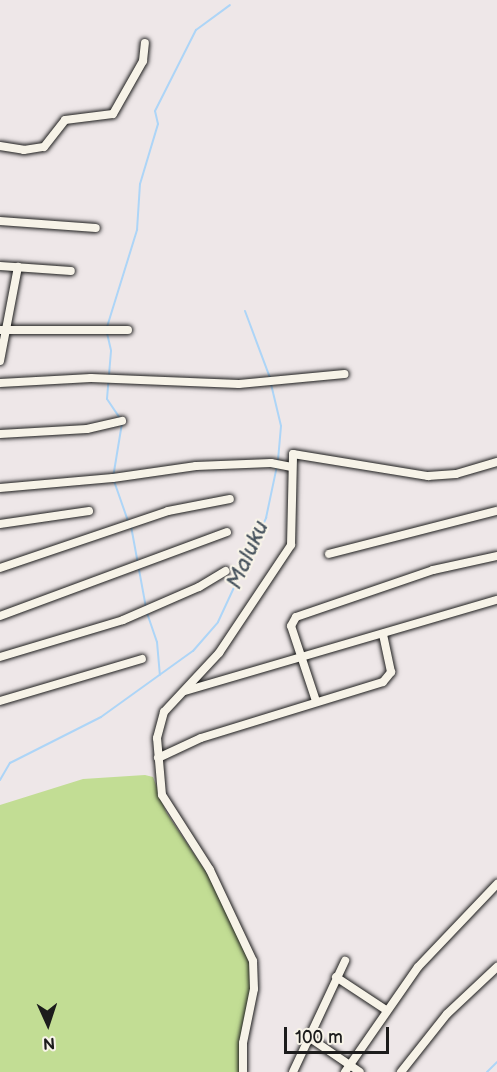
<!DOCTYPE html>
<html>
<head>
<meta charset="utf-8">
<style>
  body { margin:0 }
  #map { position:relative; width:497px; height:1072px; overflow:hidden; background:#eee7e8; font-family:"Balsamiq Sans",sans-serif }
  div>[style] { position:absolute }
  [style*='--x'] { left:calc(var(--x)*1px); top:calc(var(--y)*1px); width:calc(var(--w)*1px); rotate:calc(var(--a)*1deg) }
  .green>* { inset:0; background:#c2dd94 }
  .stream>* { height:2px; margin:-1px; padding:0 1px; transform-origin:1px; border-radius:1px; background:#add5f7 }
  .roads { filter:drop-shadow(0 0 2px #1c1c1c) drop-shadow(0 0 2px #1c1c1c) }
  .minor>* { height:8px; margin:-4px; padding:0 4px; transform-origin:4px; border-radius:4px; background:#f7f3e8 }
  span { translate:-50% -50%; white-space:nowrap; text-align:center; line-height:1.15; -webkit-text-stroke:4.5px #f7f3e8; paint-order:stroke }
  .water-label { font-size:22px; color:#48545e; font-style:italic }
  .north { position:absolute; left:18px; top:994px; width:60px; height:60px; -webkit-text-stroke:4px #f7f3e8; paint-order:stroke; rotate:177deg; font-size:16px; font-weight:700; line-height:24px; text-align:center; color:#1c1c1c }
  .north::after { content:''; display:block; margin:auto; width:21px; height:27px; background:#1c1c1c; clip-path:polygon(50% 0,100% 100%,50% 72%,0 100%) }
  .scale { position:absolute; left:284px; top:1027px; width:105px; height:27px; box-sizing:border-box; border:3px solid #1c1c1c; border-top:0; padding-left:8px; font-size:18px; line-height:21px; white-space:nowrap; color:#1c1c1c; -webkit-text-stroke:4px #f7f3e8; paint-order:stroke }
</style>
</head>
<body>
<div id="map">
  <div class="green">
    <div style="clip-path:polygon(145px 775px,153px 777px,166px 812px,208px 875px,248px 956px,252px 983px,240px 1072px,0 1072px,0 805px,83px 779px)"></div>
  </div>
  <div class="stream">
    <div style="--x:245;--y:311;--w:72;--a:69.5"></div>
    <div style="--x:107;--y:327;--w:102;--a:-72.8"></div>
    <div style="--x:137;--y:230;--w:46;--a:-86.3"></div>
    <div style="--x:140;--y:184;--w:63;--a:-73.3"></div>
    <div style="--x:158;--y:124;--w:13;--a:-103"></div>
    <div style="--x:155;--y:111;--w:91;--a:-63.2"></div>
    <div style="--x:196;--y:30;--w:42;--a:-36.3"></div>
    <div style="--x:107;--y:333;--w:18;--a:77"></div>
    <div style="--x:111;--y:351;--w:48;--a:94.8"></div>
    <div style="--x:107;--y:399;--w:23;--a:56"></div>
    <div style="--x:271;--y:384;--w:43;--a:76.6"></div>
    <div style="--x:281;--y:426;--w:35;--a:95"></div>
    <div style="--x:122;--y:423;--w:56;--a:99.3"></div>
    <div style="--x:113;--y:478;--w:46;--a:70.8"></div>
    <div style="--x:131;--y:526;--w:83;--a:79.6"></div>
    <div style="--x:147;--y:613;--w:31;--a:71"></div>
    <div style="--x:157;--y:642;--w:33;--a:85"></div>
    <div style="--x:0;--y:780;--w:20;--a:-60"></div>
    <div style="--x:10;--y:763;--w:102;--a:-26.8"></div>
    <div style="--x:101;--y:717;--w:113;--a:-35.7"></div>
    <div style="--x:193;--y:651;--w:38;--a:-49"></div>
    <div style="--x:218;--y:622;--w:115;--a:-65.2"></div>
    <div style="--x:266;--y:518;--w:53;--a:-78.1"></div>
    <div style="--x:487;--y:1072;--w:14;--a:-45"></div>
  </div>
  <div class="roads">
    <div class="minor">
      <div style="--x:0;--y:146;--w:24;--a:9"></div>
      <div style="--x:24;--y:150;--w:20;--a:-9"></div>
      <div style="--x:44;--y:147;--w:34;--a:-52"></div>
      <div style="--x:65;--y:120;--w:48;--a:-7.1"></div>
      <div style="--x:113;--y:114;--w:61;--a:-60.5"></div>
      <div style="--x:143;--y:61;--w:18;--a:-84"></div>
      <div style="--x:0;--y:221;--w:96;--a:4.2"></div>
      <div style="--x:0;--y:266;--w:71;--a:4"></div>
      <div style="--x:0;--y:330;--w:128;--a:0"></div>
      <div style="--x:0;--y:361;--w:96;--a:-79.2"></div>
      <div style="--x:0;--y:383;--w:91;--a:-3.1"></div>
      <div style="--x:91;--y:378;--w:148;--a:2.3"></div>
      <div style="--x:239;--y:384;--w:106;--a:-5.4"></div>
      <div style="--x:0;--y:434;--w:87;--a:-3.3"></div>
      <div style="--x:87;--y:429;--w:36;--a:-13"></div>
      <div style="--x:0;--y:488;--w:113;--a:-5.1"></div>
      <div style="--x:113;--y:478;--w:84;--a:-8.2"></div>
      <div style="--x:196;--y:466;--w:75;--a:-2.3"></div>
      <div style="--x:271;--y:463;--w:21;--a:11"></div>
      <div style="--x:0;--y:524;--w:90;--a:-8.3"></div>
      <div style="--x:329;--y:554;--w:173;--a:-14.4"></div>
      <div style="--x:0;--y:568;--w:177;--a:-18.7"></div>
      <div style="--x:168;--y:511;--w:63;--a:-11"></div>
      <div style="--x:0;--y:616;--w:242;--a:-20.3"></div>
      <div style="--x:0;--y:657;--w:128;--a:-16.7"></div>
      <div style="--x:123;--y:620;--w:83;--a:-23.5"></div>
      <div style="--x:199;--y:587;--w:31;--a:-31"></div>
      <div style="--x:185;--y:691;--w:325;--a:-16.3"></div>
      <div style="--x:0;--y:701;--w:148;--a:-16.5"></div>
      <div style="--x:316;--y:701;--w:79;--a:-108.4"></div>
      <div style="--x:291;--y:626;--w:10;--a:-61"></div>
      <div style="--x:296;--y:617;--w:145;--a:-18.9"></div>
      <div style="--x:433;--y:570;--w:66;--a:-12.3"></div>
      <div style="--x:158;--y:758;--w:47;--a:-24.9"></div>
      <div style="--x:201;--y:738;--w:190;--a:-17.1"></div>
      <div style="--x:383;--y:682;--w:13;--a:-51"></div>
      <div style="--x:391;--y:672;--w:39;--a:-102"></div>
      <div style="--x:336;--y:977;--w:60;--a:33.4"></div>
      <div style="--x:310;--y:1038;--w:60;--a:34.2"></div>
      <div style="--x:243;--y:1072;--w:29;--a:-90"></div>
      <div style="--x:243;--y:1043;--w:55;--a:-78.5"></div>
      <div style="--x:254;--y:989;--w:28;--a:-92"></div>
      <div style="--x:253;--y:961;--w:101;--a:-115.3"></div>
      <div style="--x:210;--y:870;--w:89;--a:-122.6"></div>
      <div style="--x:162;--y:795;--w:57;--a:-95"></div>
      <div style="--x:157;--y:738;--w:27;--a:-75"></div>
      <div style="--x:164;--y:712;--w:81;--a:-47"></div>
      <div style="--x:219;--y:653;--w:130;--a:-56.3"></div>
      <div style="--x:291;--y:545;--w:91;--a:-88.7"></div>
      <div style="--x:293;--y:454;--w:137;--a:9.3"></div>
      <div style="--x:428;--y:476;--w:28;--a:-4"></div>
      <div style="--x:456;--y:474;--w:43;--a:-16.3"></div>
      <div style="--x:293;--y:1072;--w:123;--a:-64.9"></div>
      <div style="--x:345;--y:1072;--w:128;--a:-55.2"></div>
      <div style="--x:418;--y:967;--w:115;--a:-46.4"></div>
      <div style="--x:401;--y:1072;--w:74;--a:-51.6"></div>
      <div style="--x:447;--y:1014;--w:69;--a:-43.2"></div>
    </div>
  </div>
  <div class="water-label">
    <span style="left:248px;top:555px;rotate:-66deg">Maluku</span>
  </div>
  <div class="north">N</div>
  <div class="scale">100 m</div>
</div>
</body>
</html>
